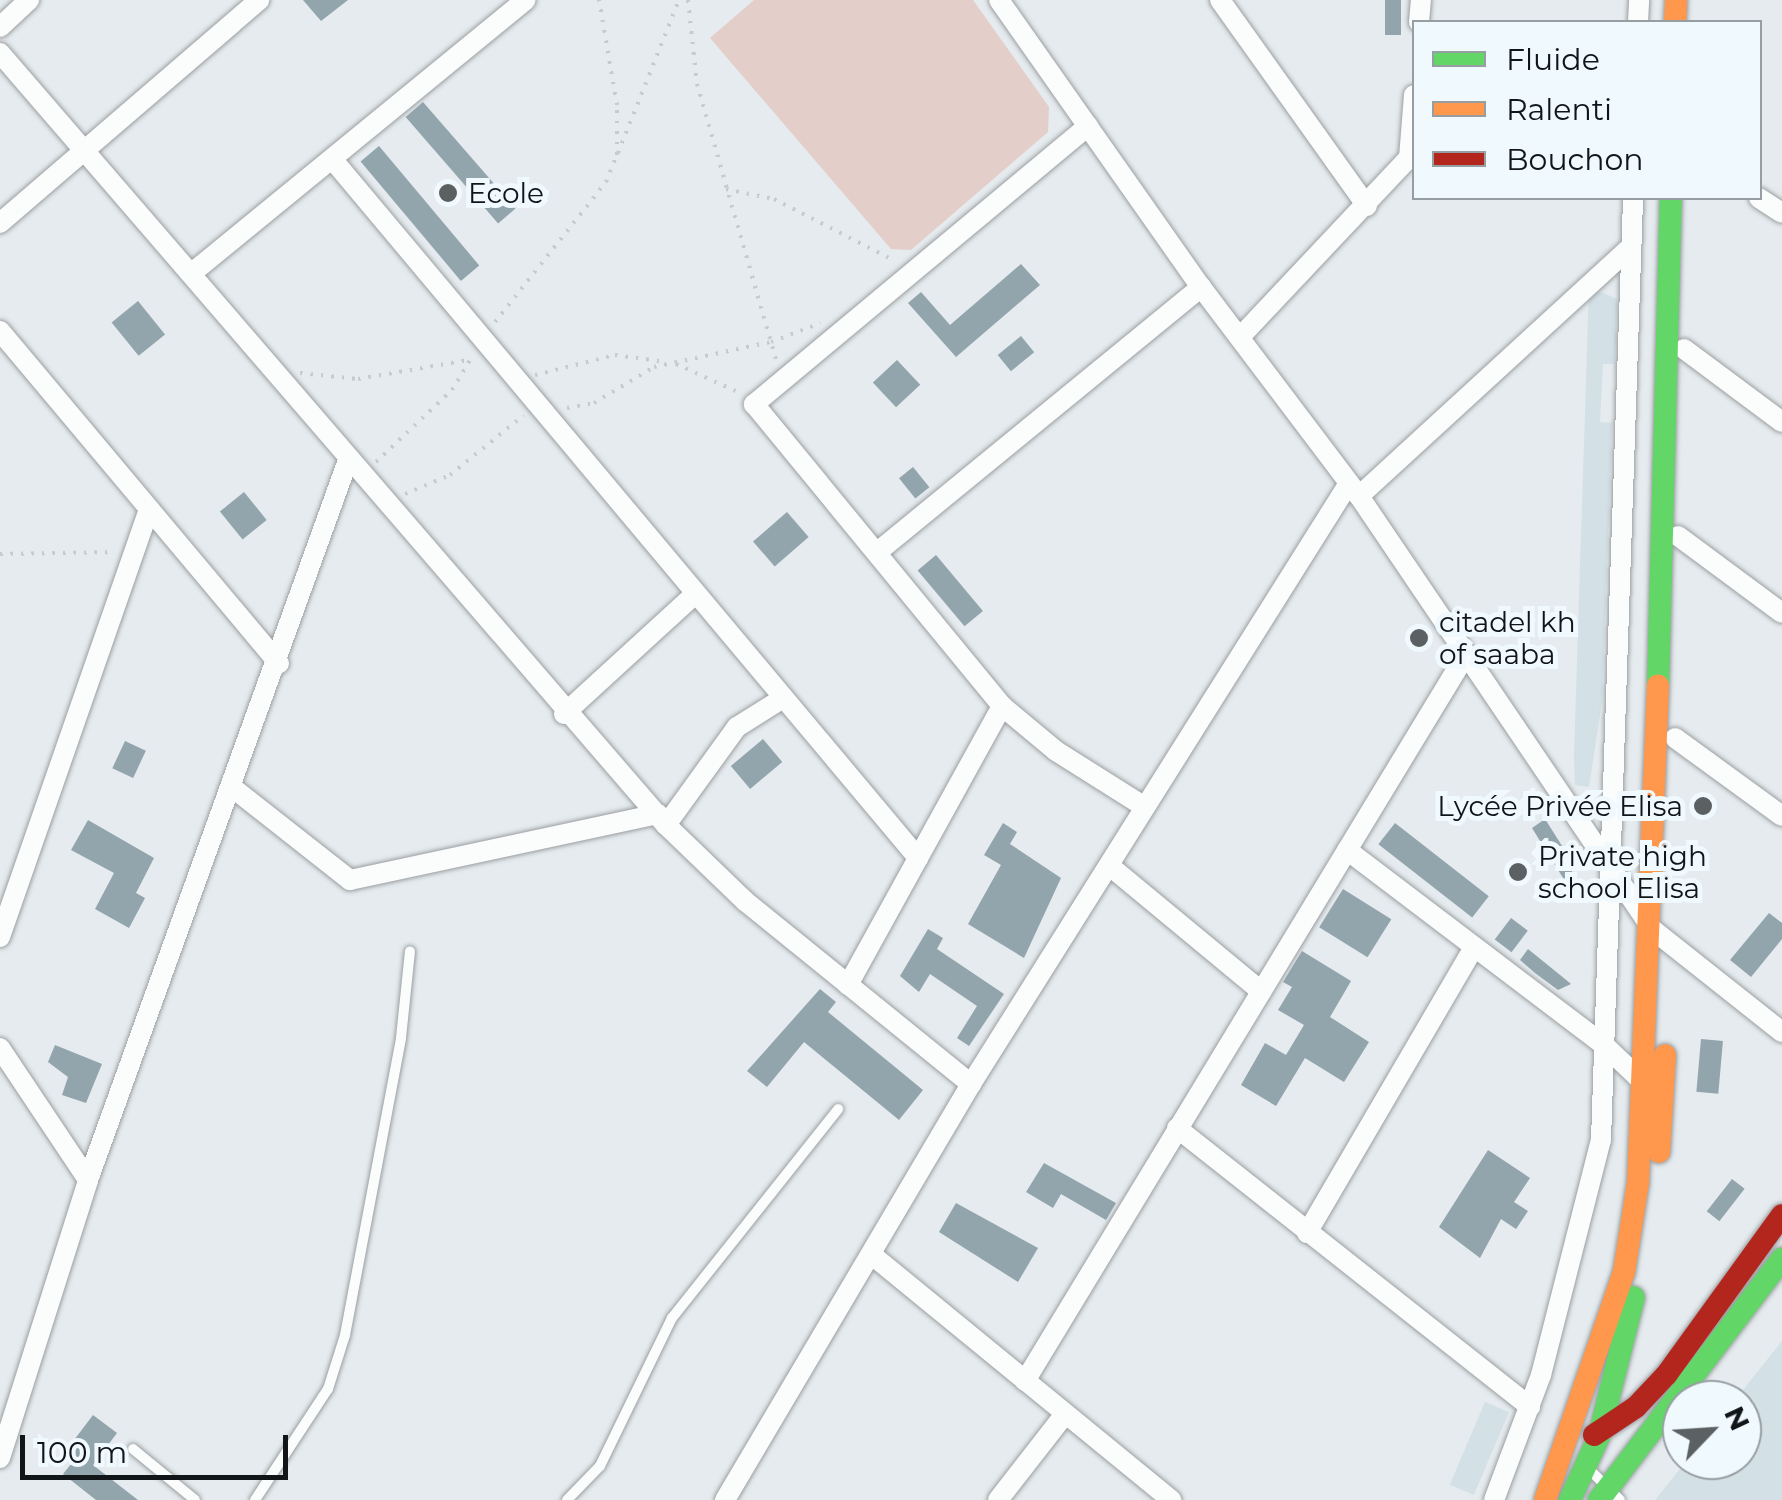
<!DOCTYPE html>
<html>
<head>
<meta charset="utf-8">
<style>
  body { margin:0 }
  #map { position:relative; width:1782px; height:1500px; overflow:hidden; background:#e5ebee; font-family:Montserrat,sans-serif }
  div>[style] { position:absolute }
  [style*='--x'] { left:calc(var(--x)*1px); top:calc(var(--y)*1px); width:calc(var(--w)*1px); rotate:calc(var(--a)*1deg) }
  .built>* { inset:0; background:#d3e0e6; transform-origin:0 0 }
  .green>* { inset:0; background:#e4cec9 }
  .building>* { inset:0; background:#92a4ac; transform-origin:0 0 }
  .path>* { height:4px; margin-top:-2px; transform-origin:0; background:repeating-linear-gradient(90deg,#c8cacb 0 2.5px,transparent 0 10.5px) }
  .roads { filter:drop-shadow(0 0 2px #9b9fa2) drop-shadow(0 0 2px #9b9fa2) }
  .lane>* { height:10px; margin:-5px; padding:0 5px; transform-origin:5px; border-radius:5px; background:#fbfcfc }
  .street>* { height:20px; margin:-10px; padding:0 10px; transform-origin:10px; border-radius:10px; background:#fbfcfc }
  .fast>* { height:22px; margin:-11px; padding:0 11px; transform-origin:11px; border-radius:11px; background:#63d668 }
  .slow>* { height:22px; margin:-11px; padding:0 11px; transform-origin:11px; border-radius:11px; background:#ff974d }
  .jam>* { height:22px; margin:-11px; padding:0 11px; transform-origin:11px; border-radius:11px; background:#b3261e }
  .dots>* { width:28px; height:28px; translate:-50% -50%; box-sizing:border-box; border:5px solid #f0f9fe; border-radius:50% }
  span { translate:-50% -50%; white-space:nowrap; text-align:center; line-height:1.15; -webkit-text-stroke:10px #f0f9fe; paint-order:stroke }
  .poi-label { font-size:28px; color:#111517 }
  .left { translate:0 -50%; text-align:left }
  .right { translate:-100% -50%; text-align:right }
  .legend { position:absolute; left:1412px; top:20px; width:350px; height:180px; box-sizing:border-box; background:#f0f9fe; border:2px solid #979ea2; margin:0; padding:12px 18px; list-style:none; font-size:30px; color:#111517 }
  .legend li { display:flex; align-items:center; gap:20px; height:50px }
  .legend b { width:50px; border:2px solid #979ea2 }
  .north { position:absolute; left:1662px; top:1380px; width:100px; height:100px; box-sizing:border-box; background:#f0f9fe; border:2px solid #979ea2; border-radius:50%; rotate:65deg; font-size:28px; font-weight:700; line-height:40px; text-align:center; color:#111517 }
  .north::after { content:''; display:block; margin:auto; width:35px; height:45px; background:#5b6062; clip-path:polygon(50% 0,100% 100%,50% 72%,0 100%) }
  .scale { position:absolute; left:20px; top:1435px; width:268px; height:45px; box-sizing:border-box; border:5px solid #111517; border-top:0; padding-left:12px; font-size:30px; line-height:35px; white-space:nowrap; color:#111517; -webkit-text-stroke:8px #f0f9fe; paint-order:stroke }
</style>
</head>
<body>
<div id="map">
  <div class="built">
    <div style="clip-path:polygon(1589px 287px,1617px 299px,1615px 364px,1603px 364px,1600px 422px,1612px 423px,1602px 702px,1589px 787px,1575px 785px,1574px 755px)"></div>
    <div style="clip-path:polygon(1782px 1341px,1782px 1500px,1655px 1500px,1687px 1460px,1742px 1460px,1742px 1400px,1735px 1400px)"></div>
    <div style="left:1485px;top:1402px;width:26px;height:90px;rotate:23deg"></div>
  </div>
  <div class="green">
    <div style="clip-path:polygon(754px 0,973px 0,1049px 107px,1048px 132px,911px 250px,891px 249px,710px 38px)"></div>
  </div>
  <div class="building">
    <div style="clip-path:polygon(303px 0,348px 0,321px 21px)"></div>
    <div style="left:1385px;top:0;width:16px;height:35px"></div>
    <div style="left:423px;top:102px;width:141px;height:23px;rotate:49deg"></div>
    <div style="left:379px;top:146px;width:156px;height:24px;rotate:50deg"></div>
    <div style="clip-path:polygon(1021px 264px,1040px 285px,956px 357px,908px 303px,921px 292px,950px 325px)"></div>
    <div style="left:138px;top:301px;width:43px;height:34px;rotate:51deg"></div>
    <div style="left:1021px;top:336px;width:21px;height:30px;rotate:51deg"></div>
    <div style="left:897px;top:360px;width:34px;height:33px;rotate:47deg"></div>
    <div style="left:913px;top:467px;width:26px;height:18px;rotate:51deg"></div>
    <div style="left:244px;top:492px;width:36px;height:31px;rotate:51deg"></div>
    <div style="left:787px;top:512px;width:33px;height:45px;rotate:49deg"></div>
    <div style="left:936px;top:555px;width:73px;height:24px;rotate:50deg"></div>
    <div style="left:763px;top:739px;width:30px;height:42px;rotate:50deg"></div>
    <div style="left:125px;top:741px;width:23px;height:30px;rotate:25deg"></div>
    <div style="clip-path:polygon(1545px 819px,1564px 849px,1579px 891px,1573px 894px,1532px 828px)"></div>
    <div style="clip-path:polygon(88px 820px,154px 858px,136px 893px,145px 898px,129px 928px,95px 909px,114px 873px,71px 850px)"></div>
    <div style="clip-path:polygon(1003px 823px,1017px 832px,1010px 844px,1061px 878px,1024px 958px,968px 924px,1001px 865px,984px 855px)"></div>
    <div style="left:1395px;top:823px;width:119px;height:27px;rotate:38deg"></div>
    <div style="left:1343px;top:889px;width:57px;height:45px;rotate:32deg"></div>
    <div style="clip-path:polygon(1769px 913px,1782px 923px,1782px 939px,1751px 977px,1730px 960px)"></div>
    <div style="left:1511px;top:918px;width:21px;height:27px;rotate:37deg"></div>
    <div style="clip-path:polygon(928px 929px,943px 938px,937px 949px,1004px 994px,969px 1046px,957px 1038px,977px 1006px,930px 974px,919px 992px,900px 976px)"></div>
    <div style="clip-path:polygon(1528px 949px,1565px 979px,1571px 984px,1558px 990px,1535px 973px,1520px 960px)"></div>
    <div style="clip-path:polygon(1302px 951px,1351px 981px,1330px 1017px,1369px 1042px,1344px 1082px,1305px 1058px,1276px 1106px,1241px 1085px,1265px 1043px,1286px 1055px,1304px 1025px,1278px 1010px,1292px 987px,1283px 982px)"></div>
    <div style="clip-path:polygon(820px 989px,836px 1002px,828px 1012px,923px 1090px,899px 1120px,804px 1042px,767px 1087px,747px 1071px)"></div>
    <div style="left:1701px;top:1039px;width:22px;height:53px;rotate:5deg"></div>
    <div style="clip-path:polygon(55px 1045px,102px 1064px,86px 1103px,62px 1095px,68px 1077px,48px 1062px)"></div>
    <div style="clip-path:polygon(1488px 1150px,1530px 1178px,1514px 1202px,1528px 1211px,1516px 1229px,1501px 1219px,1480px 1258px,1439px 1227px)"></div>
    <div style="clip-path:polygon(1044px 1163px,1116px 1203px,1106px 1220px,1061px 1194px,1053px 1208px,1026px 1192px)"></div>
    <div style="left:1732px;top:1179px;width:16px;height:41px;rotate:38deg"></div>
    <div style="clip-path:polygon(956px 1203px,1038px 1248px,1018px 1282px,939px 1232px)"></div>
    <div style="clip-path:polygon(93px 1415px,117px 1433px,93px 1465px,138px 1500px,96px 1500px,63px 1474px,75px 1459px,65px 1452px)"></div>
  </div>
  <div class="path">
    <div style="--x:688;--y:0;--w:84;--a:83.9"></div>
    <div style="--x:697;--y:84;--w:290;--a:74"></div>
    <div style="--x:618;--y:153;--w:165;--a:-68.3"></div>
    <div style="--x:726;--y:189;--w:49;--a:11.8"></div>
    <div style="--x:774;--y:199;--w:136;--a:27.1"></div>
    <div style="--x:495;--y:322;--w:179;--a:-51.6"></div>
    <div style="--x:606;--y:182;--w:29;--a:-68"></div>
    <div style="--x:617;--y:155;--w:50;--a:-90"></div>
    <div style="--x:617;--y:105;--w:107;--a:-99.7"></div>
    <div style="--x:676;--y:364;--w:70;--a:24.4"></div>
    <div style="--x:300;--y:373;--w:58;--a:5.9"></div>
    <div style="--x:358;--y:379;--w:112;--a:-9.8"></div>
    <div style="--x:535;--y:375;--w:82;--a:-14"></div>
    <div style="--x:615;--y:355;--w:52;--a:7.7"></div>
    <div style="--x:567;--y:408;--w:27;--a:-10"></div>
    <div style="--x:594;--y:403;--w:70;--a:-31"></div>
    <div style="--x:654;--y:367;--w:120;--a:-12.1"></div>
    <div style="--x:771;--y:342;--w:53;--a:-20.8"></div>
    <div style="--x:376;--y:462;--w:105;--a:-43.5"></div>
    <div style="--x:452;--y:390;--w:41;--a:-59"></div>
    <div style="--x:405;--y:494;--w:49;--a:-22.9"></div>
    <div style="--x:450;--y:475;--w:95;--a:-39"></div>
    <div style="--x:0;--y:554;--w:115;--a:-1"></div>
  </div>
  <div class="roads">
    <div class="lane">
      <div style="--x:133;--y:1449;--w:80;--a:39.4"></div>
      <div style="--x:1588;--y:1468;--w:45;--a:45"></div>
      <div style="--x:255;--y:1500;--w:133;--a:-56.7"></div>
      <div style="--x:328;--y:1389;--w:57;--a:-72.5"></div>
      <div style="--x:345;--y:1335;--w:302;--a:-79.3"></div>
      <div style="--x:401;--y:1038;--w:87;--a:-84.1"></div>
      <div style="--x:567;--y:1500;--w:47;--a:-45.9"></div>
      <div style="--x:600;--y:1466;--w:165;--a:-64.1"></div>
      <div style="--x:672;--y:1318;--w:267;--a:-51.5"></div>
    </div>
    <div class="street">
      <div style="--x:999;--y:0;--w:351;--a:54.9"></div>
      <div style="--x:1201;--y:287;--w:262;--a:52.9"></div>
      <div style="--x:1359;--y:496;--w:523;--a:55.91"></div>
      <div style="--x:1652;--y:929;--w:166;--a:38.4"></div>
      <div style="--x:1220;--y:0;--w:253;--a:54.5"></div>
      <div style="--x:1419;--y:22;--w:22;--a:-85"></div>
      <div style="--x:1638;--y:22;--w:22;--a:-87"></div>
      <div style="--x:0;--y:27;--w:40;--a:-43"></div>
      <div style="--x:0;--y:53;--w:1020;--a:49.22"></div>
      <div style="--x:666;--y:825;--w:110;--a:43.9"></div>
      <div style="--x:745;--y:901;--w:291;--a:39"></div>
      <div style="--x:1088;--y:126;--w:435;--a:140.2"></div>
      <div style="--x:754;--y:404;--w:391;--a:50.6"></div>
      <div style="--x:1002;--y:706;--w:70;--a:39.8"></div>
      <div style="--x:1056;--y:751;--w:105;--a:32.2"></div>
      <div style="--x:333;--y:160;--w:911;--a:50.03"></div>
      <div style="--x:1759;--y:198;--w:27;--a:33"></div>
      <div style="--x:0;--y:223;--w:342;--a:-40.7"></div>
      <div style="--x:192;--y:273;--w:431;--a:-39.3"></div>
      <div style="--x:0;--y:331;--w:434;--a:50"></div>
      <div style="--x:1241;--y:336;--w:245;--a:-46.7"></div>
      <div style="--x:1409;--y:158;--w:63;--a:-85.5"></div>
      <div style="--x:1684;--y:349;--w:122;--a:36.7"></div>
      <div style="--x:1359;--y:496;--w:369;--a:-42.5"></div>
      <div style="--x:1678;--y:536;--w:129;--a:36.5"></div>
      <div style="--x:880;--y:550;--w:415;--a:-39.3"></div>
      <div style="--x:564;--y:714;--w:175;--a:-42.5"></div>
      <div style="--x:1675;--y:738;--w:132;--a:36.1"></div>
      <div style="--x:233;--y:788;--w:149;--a:38.2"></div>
      <div style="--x:350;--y:880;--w:315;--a:-12.1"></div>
      <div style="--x:666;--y:825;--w:121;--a:-54.1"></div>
      <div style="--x:737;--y:727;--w:51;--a:-32.1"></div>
      <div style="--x:1347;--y:850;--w:323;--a:37.2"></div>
      <div style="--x:1604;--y:1045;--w:57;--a:43.6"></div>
      <div style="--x:1111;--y:867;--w:195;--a:39.6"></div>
      <div style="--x:0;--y:937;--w:453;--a:-70.8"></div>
      <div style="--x:848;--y:985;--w:319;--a:-61.1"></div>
      <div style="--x:0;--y:1048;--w:159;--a:56.3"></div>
      <div style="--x:1177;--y:1128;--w:450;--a:38.3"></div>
      <div style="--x:1307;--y:1233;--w:331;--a:-59.7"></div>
      <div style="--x:872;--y:1255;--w:387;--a:39.3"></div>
      <div style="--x:1025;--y:1381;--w:848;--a:-58.75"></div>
      <div style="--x:0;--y:1458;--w:292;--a:-72.4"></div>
      <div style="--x:88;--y:1180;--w:766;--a:-70.14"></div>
      <div style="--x:725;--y:1500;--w:483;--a:-59.4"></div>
      <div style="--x:971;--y:1084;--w:710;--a:-57.83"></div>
      <div style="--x:998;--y:1500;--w:109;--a:-52.1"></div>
      <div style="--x:1494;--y:1500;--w:134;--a:-69.4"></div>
      <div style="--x:1541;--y:1375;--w:243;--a:-75.7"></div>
      <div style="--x:1601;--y:1140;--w:943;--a:-88.05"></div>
    </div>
    <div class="fast">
      <div style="--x:1658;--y:685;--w:487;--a:-88.5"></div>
      <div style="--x:1570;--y:1500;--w:70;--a:-65.6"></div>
      <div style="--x:1599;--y:1436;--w:143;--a:-75.9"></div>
      <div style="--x:1599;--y:1500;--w:303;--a:-52.8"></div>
    </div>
    <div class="slow">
      <div style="--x:1675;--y:22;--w:22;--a:-87"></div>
      <div style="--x:1659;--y:1152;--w:97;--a:-86.5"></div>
      <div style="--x:1545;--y:1500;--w:241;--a:-70.9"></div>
      <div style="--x:1624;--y:1272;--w:90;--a:-81.1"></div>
      <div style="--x:1638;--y:1183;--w:498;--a:-87.7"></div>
    </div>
    <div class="jam">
      <div style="--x:1594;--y:1435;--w:50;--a:-33.7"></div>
      <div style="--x:1636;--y:1407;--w:45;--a:-46.8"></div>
      <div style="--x:1667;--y:1374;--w:196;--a:-54.1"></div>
    </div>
  </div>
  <div class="dots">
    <div style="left:448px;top:193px;background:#5b6062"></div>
    <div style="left:1419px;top:638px;background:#5b6062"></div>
    <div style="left:1703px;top:806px;background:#5b6062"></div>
    <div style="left:1518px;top:872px;background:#5b6062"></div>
  </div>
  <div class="poi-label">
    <span class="left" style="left:468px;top:193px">Ecole</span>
    <span class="left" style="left:1439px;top:638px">citadel kh<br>of saaba</span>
    <span class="right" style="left:1683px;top:806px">Lycée Privée Elisa</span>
    <span class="left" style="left:1538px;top:872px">Private high<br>school Elisa</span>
  </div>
  <ul class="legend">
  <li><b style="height:12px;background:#63d668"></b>Fluide</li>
  <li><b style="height:12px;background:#ff974d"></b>Ralenti</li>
  <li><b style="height:12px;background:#b3261e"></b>Bouchon</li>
  </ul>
  <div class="north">N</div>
  <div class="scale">100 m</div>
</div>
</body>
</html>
